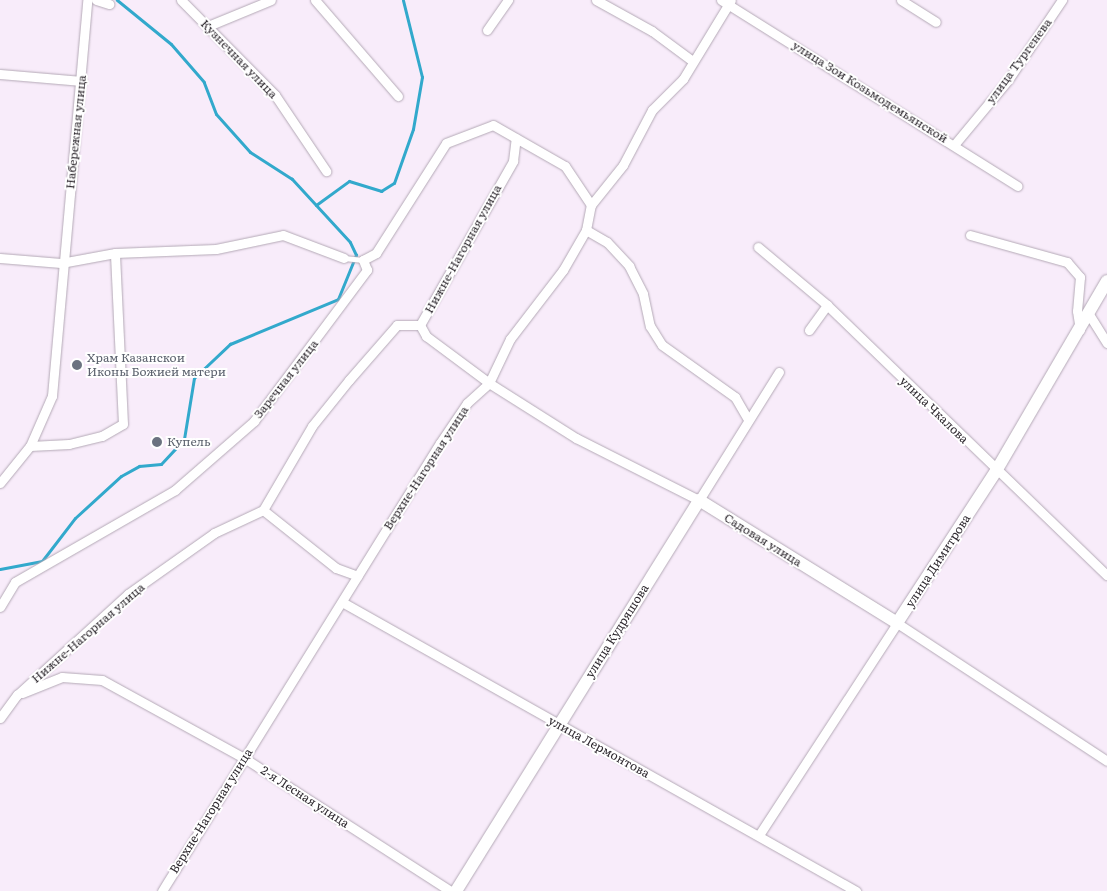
<!DOCTYPE html>
<html>
<head>
<meta charset="utf-8">
<style>
  body { margin:0 }
  #map { position:relative; width:1107px; height:891px; overflow:hidden; background:#f8ecfa; font-family:Literata,serif }
  div>[style] { position:absolute }
  [style*='--x'] { left:calc(var(--x)*1px); top:calc(var(--y)*1px); width:calc(var(--w)*1px); rotate:calc(var(--a)*1deg) }
  .stream>* { height:3px; margin:-1.5px; padding:0 1.5px; transform-origin:1.5px; border-radius:1.5px; background:#32a9cc }
  .roads { filter:drop-shadow(0 0 1px #b4a9b6) drop-shadow(0 0 1px #b4a9b6) }
  .lane>* { height:4.5px; margin:-2.25px; padding:0 2.25px; transform-origin:2.25px; border-radius:2.25px; background:#fff }
  .street>* { height:9px; margin:-4.5px; padding:0 4.5px; transform-origin:4.5px; border-radius:4.5px; background:#fff }
  .secondary>* { height:12px; margin:-6px; padding:0 6px; transform-origin:6px; border-radius:6px; background:#fff }
  .dots>* { width:14px; height:14px; translate:-50% -50%; box-sizing:border-box; border:2px solid #fff; border-radius:50% }
  span { translate:-50% -50%; white-space:nowrap; text-align:center; line-height:1.15; -webkit-text-stroke:4px #fff; paint-order:stroke }
  .street-label { font-size:12px; color:#2f2a30 }
  .worship-label { font-size:12px; color:#5b616d }
  .left { translate:0 -50%; text-align:left }
</style>
</head>
<body>
<div id="map">
  <div class="stream">
    <div style="--x:316;--y:205;--w:41;--a:-36"></div>
    <div style="--x:349;--y:181;--w:34;--a:17"></div>
    <div style="--x:381;--y:191;--w:15;--a:-32"></div>
    <div style="--x:394;--y:183;--w:57;--a:-70.6"></div>
    <div style="--x:413;--y:129;--w:53;--a:-80.2"></div>
    <div style="--x:422;--y:77;--w:79;--a:-103.9"></div>
    <div style="--x:0;--y:569;--w:43;--a:-10.8"></div>
    <div style="--x:42;--y:561;--w:54;--a:-52.5"></div>
    <div style="--x:75;--y:518;--w:62;--a:-42.4"></div>
    <div style="--x:121;--y:476;--w:21;--a:-29"></div>
    <div style="--x:139;--y:466;--w:22;--a:-5"></div>
    <div style="--x:161;--y:464;--w:34;--a:-47"></div>
    <div style="--x:184;--y:439;--w:62;--a:-80.7"></div>
    <div style="--x:194;--y:378;--w:50;--a:-43.4"></div>
    <div style="--x:230;--y:344;--w:117;--a:-22.6"></div>
    <div style="--x:338;--y:299;--w:48;--a:-67.8"></div>
    <div style="--x:356;--y:255;--w:14;--a:-115"></div>
    <div style="--x:350;--y:242;--w:86;--a:-132.6"></div>
    <div style="--x:292;--y:179;--w:50;--a:-147.3"></div>
    <div style="--x:250;--y:152;--w:51;--a:-131.8"></div>
    <div style="--x:216;--y:114;--w:34;--a:-111"></div>
    <div style="--x:204;--y:82;--w:50;--a:-131"></div>
    <div style="--x:171;--y:44;--w:70;--a:-140.8"></div>
  </div>
  <div class="roads">
    <div class="lane">
      <div style="--x:344;--y:258;--w:19;--a:6"></div>
    </div>
    <div class="street">
      <div style="--x:96;--y:0;--w:14;--a:17"></div>
      <div style="--x:181;--y:0;--w:134;--a:45.3"></div>
      <div style="--x:275;--y:95;--w:92;--a:56.1"></div>
      <div style="--x:315;--y:0;--w:127;--a:49.2"></div>
      <div style="--x:596;--y:0;--w:64;--a:29"></div>
      <div style="--x:652;--y:31;--w:49;--a:36.6"></div>
      <div style="--x:721;--y:0;--w:350;--a:32.1"></div>
      <div style="--x:901;--y:0;--w:41;--a:32.2"></div>
      <div style="--x:208;--y:26;--w:68;--a:-22.4"></div>
      <div style="--x:487;--y:30;--w:37;--a:-55"></div>
      <div style="--x:0;--y:74;--w:82;--a:4.9"></div>
      <div style="--x:954;--y:145;--w:85;--a:-50.3"></div>
      <div style="--x:1008;--y:80;--w:97;--a:-56"></div>
      <div style="--x:586;--y:230;--w:24;--a:30"></div>
      <div style="--x:607;--y:242;--w:33;--a:47"></div>
      <div style="--x:629;--y:266;--w:31;--a:63"></div>
      <div style="--x:643;--y:294;--w:33;--a:78"></div>
      <div style="--x:650;--y:326;--w:22;--a:58"></div>
      <div style="--x:662;--y:345;--w:90;--a:35.5"></div>
      <div style="--x:735;--y:397;--w:24;--a:60"></div>
      <div style="--x:970;--y:235;--w:101;--a:15.6"></div>
      <div style="--x:1067;--y:262;--w:20;--a:49"></div>
      <div style="--x:1080;--y:277;--w:34;--a:95"></div>
      <div style="--x:1077;--y:311;--w:19;--a:81"></div>
      <div style="--x:758;--y:247;--w:90;--a:40"></div>
      <div style="--x:827;--y:305;--w:389;--a:44"></div>
      <div style="--x:0;--y:258;--w:61;--a:4.7"></div>
      <div style="--x:61;--y:263;--w:55;--a:-10.5"></div>
      <div style="--x:115;--y:253;--w:101;--a:-2.3"></div>
      <div style="--x:216;--y:249;--w:68;--a:-11.8"></div>
      <div style="--x:283;--y:235;--w:65;--a:20.7"></div>
      <div style="--x:1090;--y:316;--w:32;--a:58"></div>
      <div style="--x:420;--y:325;--w:13;--a:61"></div>
      <div style="--x:426;--y:336;--w:79;--a:36.7"></div>
      <div style="--x:489;--y:383;--w:103;--a:32.3"></div>
      <div style="--x:576;--y:438;--w:138;--a:26.8"></div>
      <div style="--x:699;--y:500;--w:151;--a:-58"></div>
      <div style="--x:420;--y:325;--w:189;--a:-60.4"></div>
      <div style="--x:513;--y:161;--w:23;--a:-83"></div>
      <div style="--x:809;--y:330;--w:31;--a:-54"></div>
      <div style="--x:30;--y:446;--w:55;--a:-66.3"></div>
      <div style="--x:52;--y:396;--w:398;--a:-84.9"></div>
      <div style="--x:0;--y:483;--w:48;--a:-51"></div>
      <div style="--x:30;--y:446;--w:39;--a:-3"></div>
      <div style="--x:69;--y:444;--w:34;--a:-14"></div>
      <div style="--x:102;--y:436;--w:24;--a:-30"></div>
      <div style="--x:123;--y:424;--w:171;--a:-92.7"></div>
      <div style="--x:263;--y:510;--w:93;--a:38.5"></div>
      <div style="--x:336;--y:568;--w:23;--a:20"></div>
      <div style="--x:342;--y:602;--w:590;--a:29.35"></div>
      <div style="--x:0;--y:607;--w:29;--a:-59"></div>
      <div style="--x:15;--y:582;--w:185;--a:-29.9"></div>
      <div style="--x:175;--y:490;--w:105;--a:-41.1"></div>
      <div style="--x:254;--y:421;--w:189;--a:-53.2"></div>
      <div style="--x:367;--y:270;--w:11;--a:-112"></div>
      <div style="--x:363;--y:260;--w:15;--a:-28"></div>
      <div style="--x:376;--y:253;--w:130;--a:-57.5"></div>
      <div style="--x:446;--y:143;--w:50;--a:-21"></div>
      <div style="--x:493;--y:125;--w:83;--a:29.7"></div>
      <div style="--x:565;--y:166;--w:47;--a:56.3"></div>
      <div style="--x:22;--y:693;--w:43;--a:-21.8"></div>
      <div style="--x:62;--y:677;--w:40;--a:4.3"></div>
      <div style="--x:102;--y:680;--w:162;--a:28.8"></div>
      <div style="--x:244;--y:758;--w:245;--a:32.8"></div>
      <div style="--x:0;--y:718;--w:29;--a:-54"></div>
      <div style="--x:17;--y:695;--w:150;--a:-42.3"></div>
      <div style="--x:128;--y:594;--w:105;--a:-35.3"></div>
      <div style="--x:214;--y:533;--w:54;--a:-25.1"></div>
      <div style="--x:263;--y:510;--w:97;--a:-59.7"></div>
      <div style="--x:312;--y:426;--w:59;--a:-51.2"></div>
      <div style="--x:349;--y:380;--w:73;--a:-48.9"></div>
      <div style="--x:397;--y:325;--w:23;--a:0"></div>
      <div style="--x:759;--y:835;--w:253;--a:-56.9"></div>
      <div style="--x:897;--y:623;--w:251;--a:33.3"></div>
      <div style="--x:162;--y:891;--w:527;--a:-58.18"></div>
      <div style="--x:440;--y:443;--w:48;--a:-56"></div>
      <div style="--x:467;--y:403;--w:30;--a:-42"></div>
      <div style="--x:489;--y:383;--w:49;--a:-64.5"></div>
      <div style="--x:510;--y:339;--w:87;--a:-52.5"></div>
      <div style="--x:563;--y:270;--w:46;--a:-60.1"></div>
      <div style="--x:586;--y:230;--w:25;--a:-79"></div>
      <div style="--x:591;--y:205;--w:51;--a:-51.3"></div>
      <div style="--x:623;--y:165;--w:62;--a:-62.2"></div>
      <div style="--x:652;--y:110;--w:44;--a:-45"></div>
      <div style="--x:683;--y:79;--w:92;--a:-58.7"></div>
    </div>
    <div class="secondary">
      <div style="--x:456;--y:891;--w:460;--a:-58.1"></div>
      <div style="--x:699;--y:500;--w:233;--a:31.8"></div>
      <div style="--x:897;--y:623;--w:181;--a:-56.9"></div>
      <div style="--x:996;--y:471;--w:220;--a:-59.7"></div>
    </div>
  </div>
  <div class="dots">
    <div style="left:77px;top:365px;background:#6b7280"></div>
    <div style="left:157px;top:442px;background:#6b7280"></div>
  </div>
  <div class="street-label">
    <span style="left:239px;top:59px;rotate:46deg">Кузнечная улица</span>
    <span style="left:1019px;top:61px;rotate:-54deg">улица Тургенева</span>
    <span style="left:870px;top:92px;rotate:32deg">улица Зои Козьмодемьянской</span>
    <span style="left:76px;top:132px;rotate:-84deg">Набережная улица</span>
    <span style="left:463px;top:249px;rotate:-61deg">Нижне-Нагорная улица</span>
    <span style="left:286px;top:379px;rotate:-52deg">Заречная улица</span>
    <span style="left:934px;top:410px;rotate:44deg">улица Чкалова</span>
    <span style="left:426px;top:468px;rotate:-57deg">Верхне-Нагорная улица</span>
    <span style="left:763px;top:540px;rotate:32deg">Садовая улица</span>
    <span style="left:938px;top:561px;rotate:-57deg">улица Димитрова</span>
    <span style="left:617px;top:631px;rotate:-58deg">улица Кудряшова</span>
    <span style="left:88px;top:633px;rotate:-41deg">Нижне-Нагорная улица</span>
    <span style="left:599px;top:747px;rotate:29deg">улица Лермонтова</span>
    <span style="left:305px;top:797px;rotate:33deg">2-я Лесная улица</span>
    <span style="left:211px;top:811px;rotate:-58deg">Верхне-Нагорная улица</span>
  </div>
  <div class="worship-label">
    <span class="left" style="left:87px;top:365px">Храм Казанскои<br>Иконы Божией матери</span>
    <span class="left" style="left:167px;top:442px">Купель</span>
  </div>
</div>
</body>
</html>
